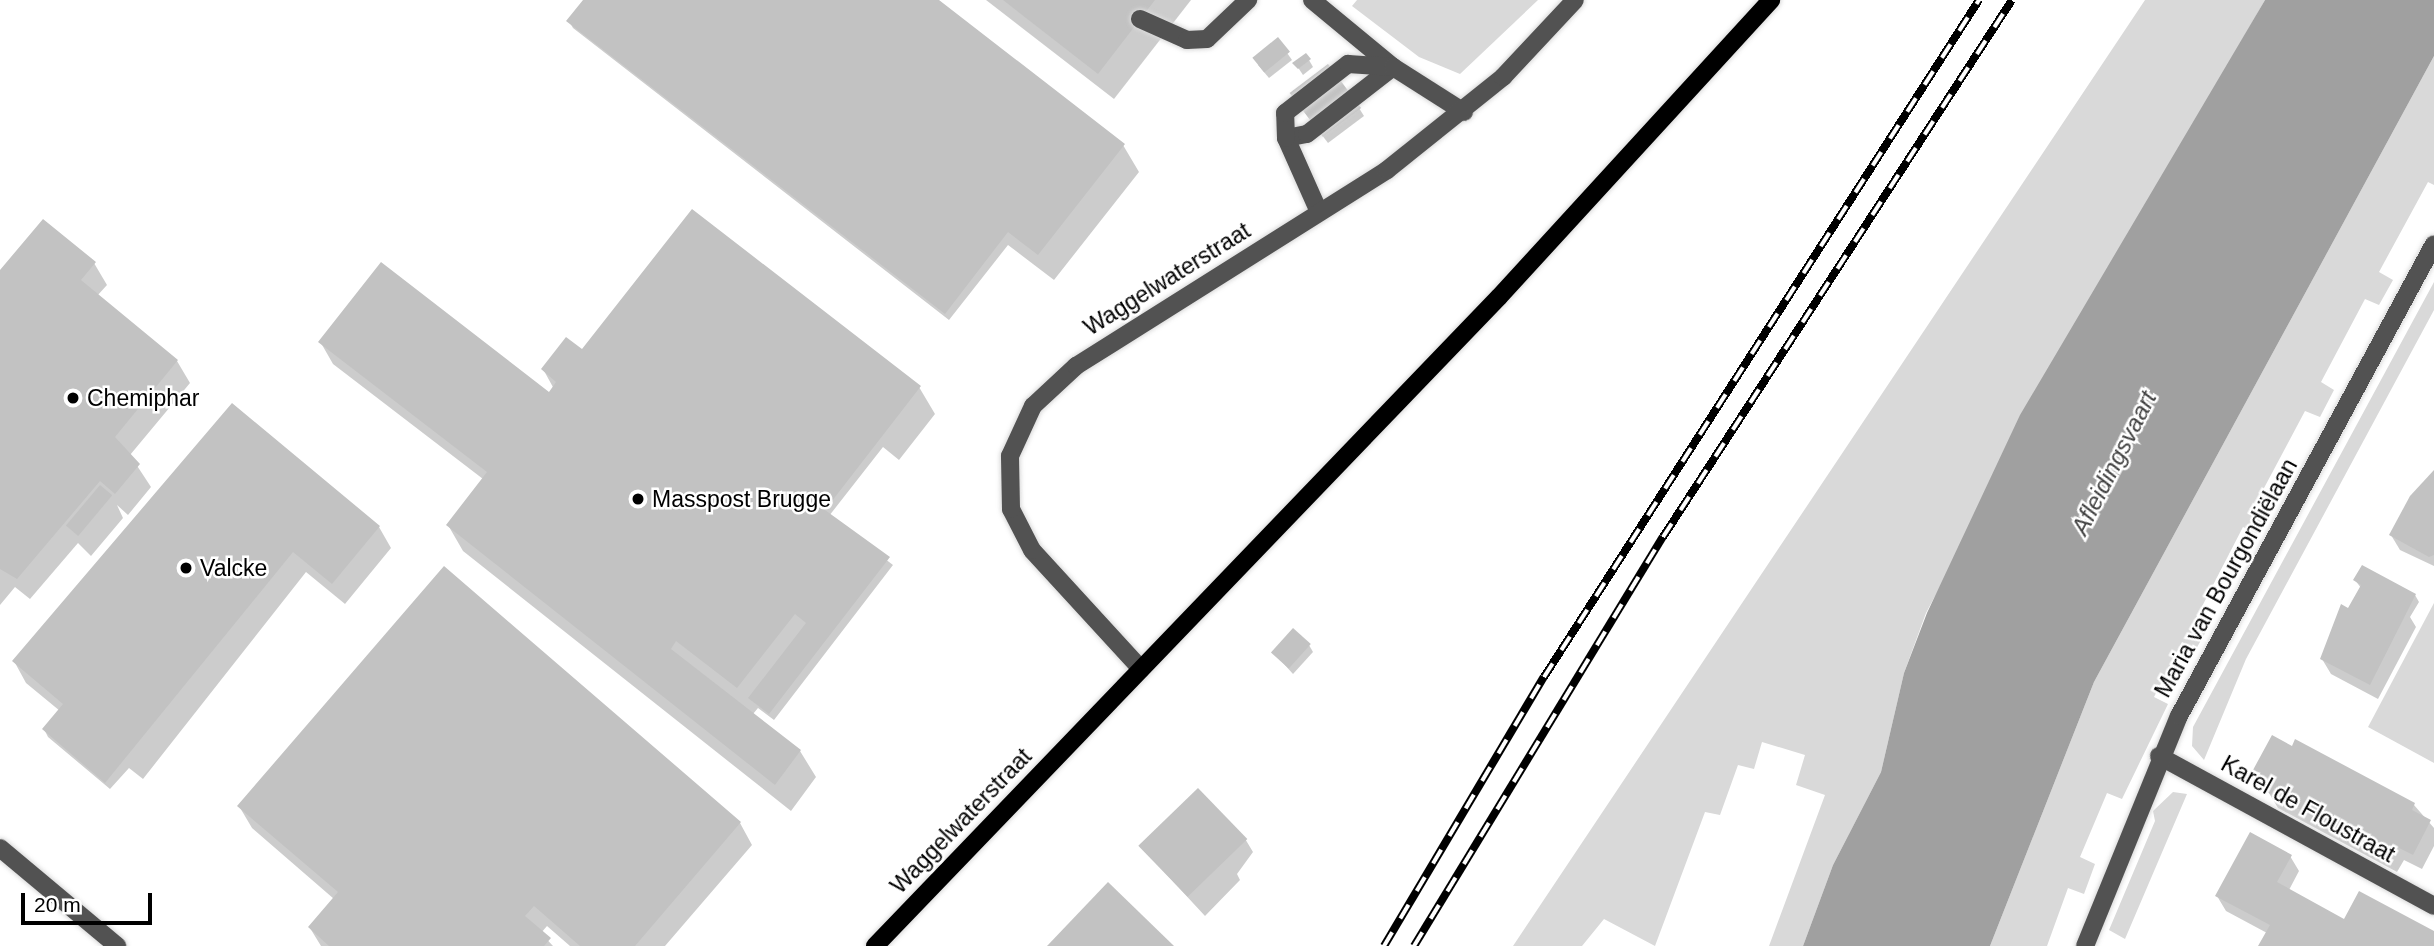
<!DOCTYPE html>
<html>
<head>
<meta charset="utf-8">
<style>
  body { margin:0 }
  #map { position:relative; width:2434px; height:946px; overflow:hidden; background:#fff; font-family:Arial,sans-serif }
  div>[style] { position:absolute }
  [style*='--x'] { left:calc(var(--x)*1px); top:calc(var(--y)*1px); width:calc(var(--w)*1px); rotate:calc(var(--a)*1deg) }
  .green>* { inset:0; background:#d9d9d9 }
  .water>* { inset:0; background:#a0a0a0 }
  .shadow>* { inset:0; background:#0003 }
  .building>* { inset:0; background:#c2c2c2; transform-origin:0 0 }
  .roads { filter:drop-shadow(0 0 2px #dbdbdb) drop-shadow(0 0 2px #dbdbdb) }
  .minor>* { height:18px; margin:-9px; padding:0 9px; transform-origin:9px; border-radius:9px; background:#525252 }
  .major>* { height:18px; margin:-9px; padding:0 9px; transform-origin:9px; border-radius:9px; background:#000 }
  .rail>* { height:8px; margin-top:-4px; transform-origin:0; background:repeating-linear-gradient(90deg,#fff 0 16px,#000 0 32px); box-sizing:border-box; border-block:2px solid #000 }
  .dots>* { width:19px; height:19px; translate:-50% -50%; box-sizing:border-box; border:4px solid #fff; border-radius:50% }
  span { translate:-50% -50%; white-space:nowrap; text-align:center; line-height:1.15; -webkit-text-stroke:5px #fff; paint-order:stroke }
  .street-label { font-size:23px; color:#000 }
  .poi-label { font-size:23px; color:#000 }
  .left { translate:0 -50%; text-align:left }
  .water-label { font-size:24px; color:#414141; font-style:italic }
  .scale { position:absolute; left:21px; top:893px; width:131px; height:32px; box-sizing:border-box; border:4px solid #000; border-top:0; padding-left:9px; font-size:21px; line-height:24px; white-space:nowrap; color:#000; -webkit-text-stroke:5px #fff; paint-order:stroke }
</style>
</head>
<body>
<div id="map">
  <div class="green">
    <div style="clip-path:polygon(1357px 0,1538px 0,1460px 74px,1419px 57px,1352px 6px)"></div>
    <div style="clip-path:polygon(2145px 0,2265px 0,2080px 322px,1926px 613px,1904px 673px,1881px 772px,1833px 865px,1803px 946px,1769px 946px,1825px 795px,1796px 785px,1805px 755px,1762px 742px,1754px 769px,1738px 765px,1720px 815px,1705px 812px,1655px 946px,1604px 919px,1582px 946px,1513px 946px)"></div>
    <div style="clip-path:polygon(2434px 56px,2434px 185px,2428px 182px,2379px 272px,2393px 280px,2379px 305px,2365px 299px,2321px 382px,2334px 390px,2320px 417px,2305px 411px,2256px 503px,2270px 510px,2257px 534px,2243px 527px,2195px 620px,2208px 628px,2196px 649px,2182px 642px,2154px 697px,2168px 704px,2122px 799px,2107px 793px,2080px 857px,2095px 864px,2084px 894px,2068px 888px,2047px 946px,1990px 946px,2094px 682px)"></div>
    <div style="clip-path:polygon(2434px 282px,2434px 310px,2246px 659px,2204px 760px,2192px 746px,2193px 727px)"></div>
    <div style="clip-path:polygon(2434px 603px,2434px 763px,2368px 727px)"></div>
    <div style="clip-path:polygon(2173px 792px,2187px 794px,2125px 939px,2109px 930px,2155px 821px,2153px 811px)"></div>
  </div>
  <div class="water">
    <div style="clip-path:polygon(2265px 0,2434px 0,2434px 56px,2094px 682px,1990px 946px,1803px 946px,1833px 865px,1881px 772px,1904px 673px,1927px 613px,2020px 415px)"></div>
  </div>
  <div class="shadow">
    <div style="clip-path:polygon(585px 0,936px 0,1123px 145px,1139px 172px,1054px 280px,1008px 245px,949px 320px,573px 28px,569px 21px)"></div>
    <div style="clip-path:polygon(986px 0,1191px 0,1114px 99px)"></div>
    <div style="clip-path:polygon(1278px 40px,1292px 60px,1269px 78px,1258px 65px)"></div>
    <div style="clip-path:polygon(1309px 60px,1313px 67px,1303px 75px,1295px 63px)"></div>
    <div style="clip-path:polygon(1296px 101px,1359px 108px,1364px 116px,1328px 143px)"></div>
    <div style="clip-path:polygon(94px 263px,107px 285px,97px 296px,177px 361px,190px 383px,130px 455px,151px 487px,128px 515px,117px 505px,123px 518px,91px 556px,78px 543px,30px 599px,15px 587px,0 605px,0 273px)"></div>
    <div style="clip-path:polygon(321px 343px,548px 393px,554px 389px,543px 369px,581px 350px,919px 387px,935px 414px,899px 460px,883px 447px,829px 516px,893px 565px,774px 720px,758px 708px,753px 714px,800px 751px,816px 777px,791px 811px,463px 551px,448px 525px,483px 479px,333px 364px)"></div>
    <div style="clip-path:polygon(233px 405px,379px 527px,391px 548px,345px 604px,306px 572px,143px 779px,129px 768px,110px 789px,48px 737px,44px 729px,60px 711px,26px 683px,14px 661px)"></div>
    <div style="clip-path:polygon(2433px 474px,2434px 475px,2434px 566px,2400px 550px,2391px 535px)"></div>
    <div style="clip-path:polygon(444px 569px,740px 823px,752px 845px,665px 946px,570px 946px,547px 926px,541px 933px,553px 946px,321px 946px,310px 928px,334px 899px,252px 828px,239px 806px)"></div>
    <div style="clip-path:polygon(2355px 580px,2415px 595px,2419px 602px,2410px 617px,2416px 627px,2378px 699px,2331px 674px,2322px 659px,2361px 588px)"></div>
    <div style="clip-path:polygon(1309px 645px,1313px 652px,1293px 674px,1274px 653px)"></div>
    <div style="clip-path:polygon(2255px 770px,2414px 805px,2434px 828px,2434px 846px,2422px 869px,2404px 860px,2397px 872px,2278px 808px)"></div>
    <div style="clip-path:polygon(1244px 837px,1253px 852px,1237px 874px,1240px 880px,1205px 916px,1143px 849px)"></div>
    <div style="clip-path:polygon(2290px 856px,2299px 871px,2289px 890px,2345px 921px,2434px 933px,2434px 946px,2260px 946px,2267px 933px,2226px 911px,2217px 896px)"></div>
  </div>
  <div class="building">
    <div style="clip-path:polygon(583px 0,939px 0,1125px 144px,1038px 255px,1008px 232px,945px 314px,566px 21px)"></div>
    <div style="clip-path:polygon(1003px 0,1155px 0,1098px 74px)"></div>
    <div style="left:1278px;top:37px;width:19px;height:33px;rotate:51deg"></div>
    <div style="clip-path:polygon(1306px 53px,1311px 59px,1298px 69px,1292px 63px)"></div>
    <div style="left:1328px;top:64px;width:55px;height:48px;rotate:53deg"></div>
    <div style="clip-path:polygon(692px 209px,921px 386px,825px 510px,890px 557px,769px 714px,748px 698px,806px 623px,795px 614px,737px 688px,676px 641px,671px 649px,801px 750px,775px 785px,446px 525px,487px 472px,318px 342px,381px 262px,549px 392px,556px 382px,541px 369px,566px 337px,582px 349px)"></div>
    <div style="clip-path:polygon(43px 219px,96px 262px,81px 280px,178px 360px,115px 437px,140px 464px,115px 494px,100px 481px,17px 579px,0 569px,0 270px)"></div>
    <div style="clip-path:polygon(232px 403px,380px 526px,332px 584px,293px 552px,105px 783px,42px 729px,63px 704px,12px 661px)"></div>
    <div style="clip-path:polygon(2434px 470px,2434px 555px,2429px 557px,2389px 535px,2410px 496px)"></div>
    <div style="left:100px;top:485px;width:16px;height:53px;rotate:40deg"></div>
    <div style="clip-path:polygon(2362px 565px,2416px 594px,2370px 685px,2320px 659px,2341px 604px,2348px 608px,2361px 585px,2353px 580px)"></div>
    <div style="clip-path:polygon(444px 566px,741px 822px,635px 946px,580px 946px,534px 906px,525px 916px,551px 938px,544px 946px,329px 946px,308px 927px,338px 892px,237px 806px)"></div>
    <div style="left:1293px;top:628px;width:24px;height:33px;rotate:42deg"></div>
    <div style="clip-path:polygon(2272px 735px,2292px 746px,2295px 739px,2415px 803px,2412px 810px,2431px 820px,2413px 855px,2395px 846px,2388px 858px,2267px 792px,2273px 780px,2253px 770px)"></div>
    <div style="left:1198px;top:788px;width:71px;height:83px;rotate:46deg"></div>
    <div style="clip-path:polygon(2250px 832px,2292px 855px,2277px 882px,2344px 919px,2359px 891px,2434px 931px,2434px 946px,2258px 946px,2270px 925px,2215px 896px)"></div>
    <div style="clip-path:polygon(1108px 882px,1174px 946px,1047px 946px)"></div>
  </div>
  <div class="roads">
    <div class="minor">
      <div style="--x:1140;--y:19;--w:51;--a:24.1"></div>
      <div style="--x:1187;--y:40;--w:20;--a:-3"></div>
      <div style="--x:1207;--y:39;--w:57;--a:-43.6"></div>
      <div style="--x:1286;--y:138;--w:21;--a:-11"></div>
      <div style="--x:1307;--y:134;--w:109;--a:-37.9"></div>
      <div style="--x:1393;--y:67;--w:105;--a:-140.4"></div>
      <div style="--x:1319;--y:212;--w:81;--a:-114"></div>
      <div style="--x:1286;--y:138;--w:25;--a:-92"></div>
      <div style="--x:1285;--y:113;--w:80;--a:-37.9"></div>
      <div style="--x:1348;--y:64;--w:45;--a:3.8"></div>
      <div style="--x:1393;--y:67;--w:84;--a:32.4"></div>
      <div style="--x:1141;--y:669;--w:161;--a:-132.5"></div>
      <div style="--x:1032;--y:550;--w:46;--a:-117.1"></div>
      <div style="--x:1011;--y:509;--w:53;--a:-91.1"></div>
      <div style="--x:1010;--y:456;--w:55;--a:-65.3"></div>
      <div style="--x:1033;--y:406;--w:59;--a:-42.9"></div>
      <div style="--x:1076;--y:366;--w:368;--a:-32.2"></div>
      <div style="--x:1387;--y:170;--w:149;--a:-38.7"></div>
      <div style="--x:1503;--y:77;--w:105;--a:-46.9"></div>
      <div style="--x:2159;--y:756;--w:313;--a:28.6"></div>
      <div style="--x:0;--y:848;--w:153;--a:39.9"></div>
      <div style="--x:2085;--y:946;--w:248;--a:-67.8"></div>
      <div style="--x:2179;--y:716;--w:536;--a:-61.62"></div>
    </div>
    <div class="major">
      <div style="--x:875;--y:946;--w:900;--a:-46.13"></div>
      <div style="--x:1499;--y:297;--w:403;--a:-47.5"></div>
    </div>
  </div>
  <div class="rail">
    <div style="--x:1384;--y:946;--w:313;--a:-59.3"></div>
    <div style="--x:1544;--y:677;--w:805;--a:-57.28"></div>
    <div style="--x:1414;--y:946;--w:479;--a:-58.7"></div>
    <div style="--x:1663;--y:537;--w:640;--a:-56.98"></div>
  </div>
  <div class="dots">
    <div style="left:73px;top:398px;background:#000"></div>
    <div style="left:638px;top:499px;background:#000"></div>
    <div style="left:186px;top:568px;background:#000"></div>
  </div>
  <div class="street-label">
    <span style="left:1167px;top:279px;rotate:-32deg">Waggelwaterstraat</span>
    <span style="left:2226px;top:578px;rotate:-61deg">Maria van Bourgondiëlaan</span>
    <span style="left:2308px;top:809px;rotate:29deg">Karel de Floustraat</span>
    <span style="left:961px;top:821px;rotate:-46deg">Waggelwaterstraat</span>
  </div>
  <div class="poi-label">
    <span class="left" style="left:87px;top:398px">Chemiphar</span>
    <span class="left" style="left:652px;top:499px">Masspost Brugge</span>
    <span class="left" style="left:200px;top:568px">Valcke</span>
  </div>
  <div class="water-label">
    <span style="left:2114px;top:463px;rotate:-63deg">Afleidingsvaart</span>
  </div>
  <div class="scale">20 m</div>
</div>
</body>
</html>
